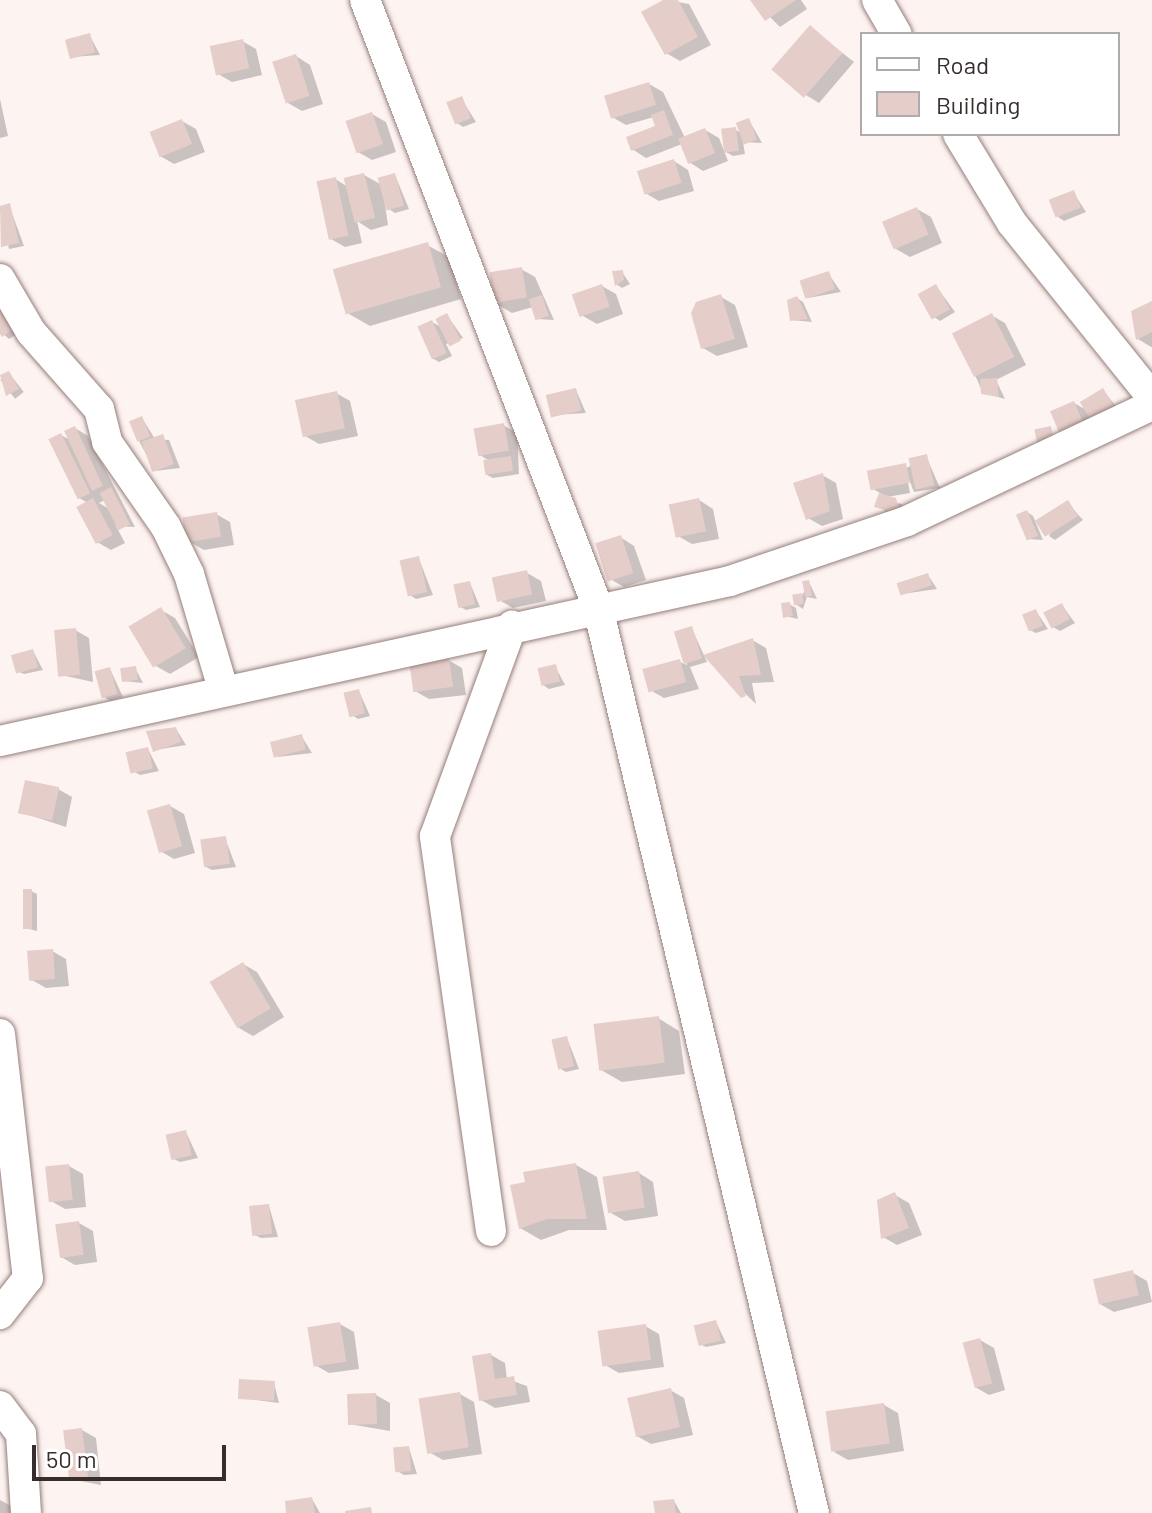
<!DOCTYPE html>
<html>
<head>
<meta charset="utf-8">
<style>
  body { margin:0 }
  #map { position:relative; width:1152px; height:1513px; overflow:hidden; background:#fdf3f1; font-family:Barlow,sans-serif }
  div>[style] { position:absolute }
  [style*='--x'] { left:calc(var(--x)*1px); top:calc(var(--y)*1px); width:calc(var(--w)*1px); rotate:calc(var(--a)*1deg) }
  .shadow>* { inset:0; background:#0003; transform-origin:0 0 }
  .building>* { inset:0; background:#e5cdc9; transform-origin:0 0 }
  .roads { filter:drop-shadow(0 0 2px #947e7a) drop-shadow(0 0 2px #947e7a) }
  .minor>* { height:30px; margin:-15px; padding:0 15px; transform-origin:15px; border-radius:15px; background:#fff }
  span { translate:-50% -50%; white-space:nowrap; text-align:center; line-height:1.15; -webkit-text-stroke:6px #fff; paint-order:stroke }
  .legend { position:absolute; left:860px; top:32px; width:260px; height:104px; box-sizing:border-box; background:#fff; border:2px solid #afabab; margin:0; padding:10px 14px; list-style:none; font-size:24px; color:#362d2c }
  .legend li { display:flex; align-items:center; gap:16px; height:40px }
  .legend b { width:40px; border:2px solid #afabab }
  .scale { position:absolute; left:32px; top:1445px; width:194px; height:36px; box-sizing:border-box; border:4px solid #362d2c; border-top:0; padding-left:10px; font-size:24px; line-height:28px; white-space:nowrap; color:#362d2c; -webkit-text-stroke:6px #fff; paint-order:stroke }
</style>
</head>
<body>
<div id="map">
  <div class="shadow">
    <div style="clip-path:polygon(667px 0,689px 4px,711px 45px,680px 61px,666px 53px)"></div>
    <div style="clip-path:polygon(753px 0,801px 0,807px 9px,780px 27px)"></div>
    <div style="clip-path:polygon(811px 28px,854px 62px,819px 103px,806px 95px)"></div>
    <div style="clip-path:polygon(90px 36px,100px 55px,71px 57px)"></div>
    <div style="clip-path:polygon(242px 41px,256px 49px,262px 75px,232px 82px,218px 74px)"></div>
    <div style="clip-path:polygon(296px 56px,310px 65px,323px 104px,302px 111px,288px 103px)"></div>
    <div style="clip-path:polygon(649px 84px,663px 92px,685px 138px,705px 130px,719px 138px,728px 161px,703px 171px,689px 162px,682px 144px,646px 158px,632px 149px,658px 128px,654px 117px,626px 125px,612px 117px)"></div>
    <div style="clip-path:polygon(461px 98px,476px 122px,463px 127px,457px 123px)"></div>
    <div style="clip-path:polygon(0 99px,8px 136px,0 138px)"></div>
    <div style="clip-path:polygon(372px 114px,386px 122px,396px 152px,372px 160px,358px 152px)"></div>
    <div style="clip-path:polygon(749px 120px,762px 143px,743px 142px,745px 154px,733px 156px,726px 152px,736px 130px,741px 133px)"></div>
    <div style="clip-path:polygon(182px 121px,196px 129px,205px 152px,174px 164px,160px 156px)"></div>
    <div style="clip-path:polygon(674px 161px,688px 170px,694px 191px,659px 201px,645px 193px)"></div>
    <div style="clip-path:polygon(364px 175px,382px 185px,388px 225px,371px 230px,357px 221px,362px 243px,345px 247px,331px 239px,335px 179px,348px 187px)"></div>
    <div style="clip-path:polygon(395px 175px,409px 209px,395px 213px,389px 209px)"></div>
    <div style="clip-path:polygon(1073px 192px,1086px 212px,1064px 221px,1058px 217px)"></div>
    <div style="clip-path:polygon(9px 205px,24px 246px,9px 249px,0 208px)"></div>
    <div style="clip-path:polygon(917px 209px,931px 217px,942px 243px,910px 257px,896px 249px)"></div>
    <div style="clip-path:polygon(427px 245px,449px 257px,461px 299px,370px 326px,349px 314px)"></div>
    <div style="clip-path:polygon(521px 269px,535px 277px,554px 320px,537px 319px,533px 307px,512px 313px,498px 305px)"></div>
    <div style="clip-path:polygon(622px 272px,630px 284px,622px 288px,616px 284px)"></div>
    <div style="clip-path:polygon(828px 273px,841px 292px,808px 298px)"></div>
    <div style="clip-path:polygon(602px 286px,616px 294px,623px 314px,597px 324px,583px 316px)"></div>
    <div style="clip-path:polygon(936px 286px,955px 312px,940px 321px,934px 317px)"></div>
    <div style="clip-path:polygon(721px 297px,735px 305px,748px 347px,717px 356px,703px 348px)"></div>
    <div style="clip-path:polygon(797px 298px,803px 302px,812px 322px,792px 320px)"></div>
    <div style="clip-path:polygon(1152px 303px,1152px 347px,1151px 347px,1138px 339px)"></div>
    <div style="clip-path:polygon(0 310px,20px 332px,9px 339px,0 331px)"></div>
    <div style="clip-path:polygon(447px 315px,463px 338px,446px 344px,452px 356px,439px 362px,432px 358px,432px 322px,441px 327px)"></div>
    <div style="clip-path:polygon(991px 315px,1005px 323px,1026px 365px,996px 380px,1005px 399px,983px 393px,975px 375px)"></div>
    <div style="left:9px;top:373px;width:24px;height:11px;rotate:52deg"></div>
    <div style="clip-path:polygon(576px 390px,586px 413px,553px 415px)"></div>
    <div style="clip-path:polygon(1103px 390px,1119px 410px,1079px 448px,1074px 403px,1088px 411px)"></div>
    <div style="clip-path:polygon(336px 393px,350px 401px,358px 436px,319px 444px,305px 436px)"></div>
    <div style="clip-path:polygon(142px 418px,155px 439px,169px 440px,180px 468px,155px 471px,138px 439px)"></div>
    <div style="clip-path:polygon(503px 425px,517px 433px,519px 474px,493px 478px,487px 475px,491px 462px,480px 455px)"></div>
    <div style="clip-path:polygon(evenodd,75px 428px,88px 436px,135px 527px,116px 526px,125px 543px,111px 550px,97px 542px,88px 503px,79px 498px,61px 435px,72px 441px,75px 428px,105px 500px,111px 510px,99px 503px,105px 500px)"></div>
    <div style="clip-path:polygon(926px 456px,940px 488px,914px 492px,906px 472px,910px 493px,887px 497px,873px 489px)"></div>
    <div style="clip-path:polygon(822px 475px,836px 483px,843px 519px,822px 526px,808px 518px)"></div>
    <div style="clip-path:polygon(876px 499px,902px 504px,905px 517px,887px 514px)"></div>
    <div style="clip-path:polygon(699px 500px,713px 509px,719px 539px,692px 544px,678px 536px)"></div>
    <div style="clip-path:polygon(1068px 503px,1083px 520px,1055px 540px,1049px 536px)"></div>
    <div style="clip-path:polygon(1027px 512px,1033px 516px,1043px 540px,1028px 539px)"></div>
    <div style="clip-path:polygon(216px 514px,230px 522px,234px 545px,204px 550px,190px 542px)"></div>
    <div style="clip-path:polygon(620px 537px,634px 546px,646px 580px,624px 587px,610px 579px)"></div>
    <div style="clip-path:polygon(419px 559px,433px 595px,416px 599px,410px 595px)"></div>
    <div style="clip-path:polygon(527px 573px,541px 581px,546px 601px,513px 608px,499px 600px)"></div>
    <div style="clip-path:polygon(928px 575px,937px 589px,902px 594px)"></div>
    <div style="clip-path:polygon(809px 582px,817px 599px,807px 597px,803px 609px,797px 605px)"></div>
    <div style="clip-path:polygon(470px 583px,480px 607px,466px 610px,459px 606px)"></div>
    <div style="clip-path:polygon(789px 604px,796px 608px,798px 619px,785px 616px)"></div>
    <div style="clip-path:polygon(1062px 605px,1075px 623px,1060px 631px,1053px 627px)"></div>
    <div style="clip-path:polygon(161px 610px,175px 618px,199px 657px,170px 674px,156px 666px)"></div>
    <div style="clip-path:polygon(1036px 611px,1048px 629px,1036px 633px,1030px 630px)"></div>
    <div style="clip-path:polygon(692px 629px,707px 662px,690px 667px,699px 689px,664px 698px,650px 690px,680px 662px,687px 665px,677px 633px)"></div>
    <div style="clip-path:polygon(75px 630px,89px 638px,93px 682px,61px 675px)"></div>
    <div style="clip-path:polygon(752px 640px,766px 648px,774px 682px,752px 683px,756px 704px,706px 656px)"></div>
    <div style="clip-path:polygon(33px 651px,43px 670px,24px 674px,17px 671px)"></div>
    <div style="clip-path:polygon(448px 660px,462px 668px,466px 695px,429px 699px,415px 691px)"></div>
    <div style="clip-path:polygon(555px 666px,565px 685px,549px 689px,543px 685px)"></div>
    <div style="clip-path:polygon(135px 668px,143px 683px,123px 681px)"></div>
    <div style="clip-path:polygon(110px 669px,123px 697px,110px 701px,104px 697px)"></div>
    <div style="clip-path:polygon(359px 691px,370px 716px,358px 719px,352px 715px)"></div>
    <div style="clip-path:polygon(176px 729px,186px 745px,155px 750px)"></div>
    <div style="clip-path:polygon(302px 737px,312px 753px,277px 757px)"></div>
    <div style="clip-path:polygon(148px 749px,159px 771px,140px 775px,133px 771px)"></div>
    <div style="clip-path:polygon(58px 789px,72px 797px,66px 827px,20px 812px)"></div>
    <div style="clip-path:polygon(170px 806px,184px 814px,195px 853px,174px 859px,160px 851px)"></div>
    <div style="clip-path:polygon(225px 838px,236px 867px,212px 870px,206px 867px)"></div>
    <div style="clip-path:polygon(31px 891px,37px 894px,37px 931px,25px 928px)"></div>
    <div style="clip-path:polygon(52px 951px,66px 959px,69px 986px,46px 988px,32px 980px)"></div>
    <div style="clip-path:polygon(243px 964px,257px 972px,284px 1017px,253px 1036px,239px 1028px)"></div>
    <div style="clip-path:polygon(658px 1018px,679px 1031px,685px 1074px,622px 1082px,601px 1070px)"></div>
    <div style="clip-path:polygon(567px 1038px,579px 1069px,566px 1072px,559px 1068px)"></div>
    <div style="clip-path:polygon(186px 1132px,198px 1158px,180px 1162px,174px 1159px)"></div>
    <div style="clip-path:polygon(576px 1165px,597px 1177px,607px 1230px,569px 1230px,541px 1240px,520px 1228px)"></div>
    <div style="clip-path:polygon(69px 1166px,83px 1174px,86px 1207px,65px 1209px,51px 1201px)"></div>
    <div style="clip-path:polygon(639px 1173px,653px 1182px,658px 1216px,625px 1221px,611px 1213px)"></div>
    <div style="clip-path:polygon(895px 1195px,909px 1203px,922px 1235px,897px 1245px,883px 1237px)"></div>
    <div style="clip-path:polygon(269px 1206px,278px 1237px,261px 1238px,255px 1235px)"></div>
    <div style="clip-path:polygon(79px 1223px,93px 1231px,97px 1262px,75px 1265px,61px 1257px)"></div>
    <div style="clip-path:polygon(1133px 1273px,1147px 1281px,1152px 1302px,1114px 1312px,1100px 1304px)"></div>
    <div style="clip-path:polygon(716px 1322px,726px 1343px,706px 1347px,700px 1344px)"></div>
    <div style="clip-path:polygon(340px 1324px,354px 1332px,359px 1369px,329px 1373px,315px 1365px)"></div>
    <div style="clip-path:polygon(645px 1326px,659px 1334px,664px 1367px,619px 1373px,605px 1365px)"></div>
    <div style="clip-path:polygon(980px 1340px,994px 1348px,1005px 1390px,989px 1395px,975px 1387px)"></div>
    <div style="clip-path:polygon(491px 1355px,505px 1363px,507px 1379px,527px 1386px,530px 1402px,495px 1408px,481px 1400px)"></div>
    <div style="clip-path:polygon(274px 1383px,279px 1403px,240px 1398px)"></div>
    <div style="clip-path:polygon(670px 1390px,684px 1398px,693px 1435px,651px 1444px,637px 1436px)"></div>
    <div style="clip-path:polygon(460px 1394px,474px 1402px,482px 1454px,443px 1460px,429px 1452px)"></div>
    <div style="clip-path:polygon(376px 1395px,390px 1403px,390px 1431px,349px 1424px)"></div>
    <div style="clip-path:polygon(884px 1405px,898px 1413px,904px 1451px,848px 1460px,834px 1452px)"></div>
    <div style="clip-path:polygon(82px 1430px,96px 1438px,101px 1485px,70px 1479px)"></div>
    <div style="clip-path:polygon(409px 1448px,417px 1474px,404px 1475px,397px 1471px)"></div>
    <div style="clip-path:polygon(312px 1499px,320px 1513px,290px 1513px)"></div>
    <div style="clip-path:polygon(0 1500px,13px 1507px,13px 1513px,0 1513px)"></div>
    <div style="clip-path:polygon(674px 1501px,681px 1513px,657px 1513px)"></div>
  </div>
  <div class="building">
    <div style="clip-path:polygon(663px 0,678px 0,698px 37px,665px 55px,641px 12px)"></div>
    <div style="clip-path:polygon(750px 0,796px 0,765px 21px)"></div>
    <div style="left:810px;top:25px;width:43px;height:59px;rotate:41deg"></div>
    <div style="left:90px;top:33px;width:20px;height:26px;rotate:75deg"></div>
    <div style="left:243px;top:39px;width:30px;height:34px;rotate:78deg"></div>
    <div style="left:296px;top:54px;width:44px;height:25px;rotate:72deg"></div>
    <div style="left:649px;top:82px;width:24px;height:47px;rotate:73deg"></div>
    <div style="left:462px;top:96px;width:24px;height:17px;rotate:68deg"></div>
    <div style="clip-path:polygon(664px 110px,673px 135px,631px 151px,626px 137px,655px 126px,651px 115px)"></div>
    <div style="left:372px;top:112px;width:34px;height:28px;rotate:71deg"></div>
    <div style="left:749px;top:118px;width:23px;height:14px;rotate:70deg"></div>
    <div style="left:182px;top:119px;width:27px;height:35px;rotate:68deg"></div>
    <div style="left:736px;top:127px;width:24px;height:15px;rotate:83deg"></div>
    <div style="left:705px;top:128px;width:27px;height:29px;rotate:68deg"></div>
    <div style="left:674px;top:159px;width:25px;height:39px;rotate:72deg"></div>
    <div style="left:364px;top:173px;width:46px;height:21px;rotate:76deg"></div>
    <div style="left:395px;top:173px;width:34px;height:18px;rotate:75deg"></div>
    <div style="left:336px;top:177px;width:60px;height:20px;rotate:78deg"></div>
    <div style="left:1074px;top:190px;width:19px;height:27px;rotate:69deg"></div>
    <div style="clip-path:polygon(10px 203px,19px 243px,1px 247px,0 206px)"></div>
    <div style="left:917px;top:207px;width:30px;height:38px;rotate:67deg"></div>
    <div style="left:428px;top:242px;width:47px;height:99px;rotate:74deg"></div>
    <div style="left:522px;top:267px;width:31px;height:33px;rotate:81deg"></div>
    <div style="clip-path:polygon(623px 270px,624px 280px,615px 286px,612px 271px)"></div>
    <div style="left:829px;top:271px;width:19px;height:31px;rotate:72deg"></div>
    <div style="left:602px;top:284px;width:24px;height:32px;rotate:71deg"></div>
    <div style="left:936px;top:284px;width:29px;height:21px;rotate:61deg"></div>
    <div style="clip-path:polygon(721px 294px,735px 339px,701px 349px,691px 313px,696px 302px)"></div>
    <div style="left:542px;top:295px;width:22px;height:14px;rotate:72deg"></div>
    <div style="clip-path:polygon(797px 296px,808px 319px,790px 321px,787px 300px)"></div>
    <div style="clip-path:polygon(1152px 301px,1152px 332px,1136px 340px,1131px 311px)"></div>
    <div style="clip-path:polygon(0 305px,15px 328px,2px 337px,0 334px)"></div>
    <div style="left:447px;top:313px;width:31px;height:13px;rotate:63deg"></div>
    <div style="left:992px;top:313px;width:49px;height:45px;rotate:63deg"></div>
    <div style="left:432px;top:320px;width:36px;height:16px;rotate:66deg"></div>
    <div style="clip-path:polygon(9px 371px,19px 389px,6px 396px,0 375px)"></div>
    <div style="clip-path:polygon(997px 378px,999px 397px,981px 394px,980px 379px)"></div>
    <div style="left:576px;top:388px;width:23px;height:31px;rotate:77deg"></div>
    <div style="left:1103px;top:388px;width:21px;height:27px;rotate:59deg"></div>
    <div style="left:337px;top:391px;width:38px;height:43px;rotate:78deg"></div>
    <div style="left:1074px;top:401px;width:33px;height:26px;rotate:67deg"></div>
    <div style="left:142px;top:416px;width:22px;height:14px;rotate:68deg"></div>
    <div style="left:504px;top:423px;width:28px;height:31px;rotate:80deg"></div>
    <div style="left:75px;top:426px;width:66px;height:12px;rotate:65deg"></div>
    <div style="left:1051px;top:426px;width:14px;height:17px;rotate:78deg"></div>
    <div style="left:61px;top:433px;width:67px;height:14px;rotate:64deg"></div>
    <div style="left:163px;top:434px;width:32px;height:23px;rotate:70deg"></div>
    <div style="left:927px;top:454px;width:32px;height:19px;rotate:77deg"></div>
    <div style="left:511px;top:456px;width:15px;height:28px;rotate:82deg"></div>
    <div style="left:906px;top:463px;width:20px;height:40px;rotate:79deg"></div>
    <div style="clip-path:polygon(823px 473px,830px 511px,806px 520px,793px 483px)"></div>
    <div style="left:111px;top:487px;width:42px;height:13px;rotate:63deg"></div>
    <div style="clip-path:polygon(879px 493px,896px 498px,900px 514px,874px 507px)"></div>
    <div style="left:93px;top:498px;width:42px;height:19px;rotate:62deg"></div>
    <div style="left:699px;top:498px;width:34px;height:31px;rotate:78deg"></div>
    <div style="left:1068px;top:500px;width:19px;height:39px;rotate:58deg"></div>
    <div style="left:1027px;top:510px;width:28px;height:12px;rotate:67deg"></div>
    <div style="left:217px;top:512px;width:25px;height:35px;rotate:81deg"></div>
    <div style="left:621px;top:535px;width:40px;height:27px;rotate:72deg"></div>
    <div style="left:419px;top:556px;width:37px;height:20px;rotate:77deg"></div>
    <div style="left:527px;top:570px;width:25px;height:36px;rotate:78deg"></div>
    <div style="left:928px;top:573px;width:13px;height:33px;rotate:72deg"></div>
    <div style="left:809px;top:580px;width:16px;height:7px;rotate:79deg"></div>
    <div style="left:470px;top:581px;width:24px;height:17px;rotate:78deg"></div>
    <div style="left:802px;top:593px;width:11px;height:10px;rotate:80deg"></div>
    <div style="clip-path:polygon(790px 602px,793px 616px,783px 618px,781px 603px)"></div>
    <div style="left:1062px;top:603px;width:18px;height:21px;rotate:63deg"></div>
    <div style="left:161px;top:607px;width:48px;height:38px;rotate:59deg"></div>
    <div style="left:1036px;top:609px;width:18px;height:15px;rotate:68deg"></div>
    <div style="left:692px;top:626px;width:34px;height:19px;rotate:73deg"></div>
    <div style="left:76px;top:628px;width:47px;height:22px;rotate:85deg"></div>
    <div style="clip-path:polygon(753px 638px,761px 675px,739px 676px,746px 696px,741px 698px,703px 655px)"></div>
    <div style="left:33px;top:649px;width:19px;height:23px;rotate:74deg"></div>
    <div style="left:449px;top:658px;width:29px;height:40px;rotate:82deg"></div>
    <div style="left:680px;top:659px;width:24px;height:39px;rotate:75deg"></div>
    <div style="left:556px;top:664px;width:18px;height:19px;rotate:77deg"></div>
    <div style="left:136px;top:666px;width:14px;height:16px;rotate:82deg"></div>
    <div style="left:110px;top:667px;width:28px;height:16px;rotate:75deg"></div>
    <div style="left:359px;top:689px;width:25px;height:16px;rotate:76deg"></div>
    <div style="clip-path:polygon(176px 727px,181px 742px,153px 752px,146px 731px)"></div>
    <div style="left:302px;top:734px;width:16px;height:33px;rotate:76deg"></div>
    <div style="left:148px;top:747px;width:22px;height:23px;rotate:77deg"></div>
    <div style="left:25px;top:780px;width:35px;height:34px;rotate:12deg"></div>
    <div style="left:170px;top:804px;width:44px;height:24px;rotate:74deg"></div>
    <div style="left:226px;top:836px;width:28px;height:26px;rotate:82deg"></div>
    <div style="left:23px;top:889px;width:9px;height:40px"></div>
    <div style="left:53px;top:949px;width:30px;height:26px;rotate:86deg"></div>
    <div style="left:243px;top:962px;width:54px;height:39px;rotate:59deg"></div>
    <div style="left:659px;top:1016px;width:47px;height:66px;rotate:83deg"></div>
    <div style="left:567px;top:1036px;width:31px;height:16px;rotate:77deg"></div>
    <div style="left:186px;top:1130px;width:26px;height:21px;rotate:77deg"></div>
    <div style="clip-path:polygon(576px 1163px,587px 1219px,547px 1219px,519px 1229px,510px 1185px,525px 1182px,523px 1172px)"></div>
    <div style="left:69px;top:1164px;width:36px;height:24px;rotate:84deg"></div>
    <div style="left:639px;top:1171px;width:37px;height:37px;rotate:81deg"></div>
    <div style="clip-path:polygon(895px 1192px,909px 1228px,881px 1239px,877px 1200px)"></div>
    <div style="left:269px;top:1204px;width:30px;height:20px;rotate:84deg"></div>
    <div style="left:79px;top:1221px;width:34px;height:24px;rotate:82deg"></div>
    <div style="left:1133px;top:1270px;width:26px;height:41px;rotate:77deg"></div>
    <div style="left:716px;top:1320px;width:21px;height:23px;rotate:76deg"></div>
    <div style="left:340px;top:1322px;width:40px;height:33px;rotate:81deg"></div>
    <div style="left:646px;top:1324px;width:36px;height:49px;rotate:82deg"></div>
    <div style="left:980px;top:1338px;width:47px;height:18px;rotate:75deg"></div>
    <div style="clip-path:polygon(491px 1353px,495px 1379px,514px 1376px,517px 1395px,479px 1401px,472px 1356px)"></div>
    <div style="left:239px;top:1379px;width:36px;height:20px;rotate:3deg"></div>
    <div style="left:671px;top:1388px;width:40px;height:45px;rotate:77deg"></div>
    <div style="left:460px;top:1392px;width:56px;height:42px;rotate:81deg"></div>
    <div style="left:376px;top:1393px;width:31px;height:29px;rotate:88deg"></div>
    <div style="left:884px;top:1403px;width:41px;height:59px;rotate:82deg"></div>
    <div style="left:82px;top:1428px;width:50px;height:19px;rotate:83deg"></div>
    <div style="left:409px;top:1446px;width:25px;height:16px;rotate:85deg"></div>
    <div style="clip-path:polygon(312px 1497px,315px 1513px,286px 1513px,285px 1501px)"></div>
    <div style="clip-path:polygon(674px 1499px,676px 1513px,655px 1513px,653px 1501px)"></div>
    <div style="clip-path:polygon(371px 1507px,372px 1513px,345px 1513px,345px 1511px)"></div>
  </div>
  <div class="roads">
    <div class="minor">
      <div style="--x:365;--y:0;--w:651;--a:69.03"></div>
      <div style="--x:598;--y:608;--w:930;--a:76.58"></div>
      <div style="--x:877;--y:0;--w:39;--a:60"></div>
      <div style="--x:958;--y:134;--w:104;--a:58.8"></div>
      <div style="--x:1012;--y:223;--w:223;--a:51.2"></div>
      <div style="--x:0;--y:279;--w:61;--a:59.7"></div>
      <div style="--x:31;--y:332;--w:103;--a:48.6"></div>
      <div style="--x:99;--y:409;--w:34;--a:76"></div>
      <div style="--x:107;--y:442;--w:103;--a:55.2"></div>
      <div style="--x:166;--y:527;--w:52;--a:63.9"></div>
      <div style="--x:189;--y:574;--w:120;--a:73.5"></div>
      <div style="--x:0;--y:741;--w:747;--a:-12.36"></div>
      <div style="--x:730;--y:581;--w:187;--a:-18.7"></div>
      <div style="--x:907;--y:521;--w:271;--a:-25.3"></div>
      <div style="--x:0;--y:1034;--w:246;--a:83.5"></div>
      <div style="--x:28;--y:1278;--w:46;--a:127.9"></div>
      <div style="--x:491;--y:1231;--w:399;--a:-98.1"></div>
      <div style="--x:435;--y:836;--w:224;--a:-69.9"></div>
      <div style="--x:0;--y:1406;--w:35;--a:53"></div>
      <div style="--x:21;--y:1434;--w:79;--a:86.4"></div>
    </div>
  </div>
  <ul class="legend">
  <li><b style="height:10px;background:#fff"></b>Road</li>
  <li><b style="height:22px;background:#e5cdc9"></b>Building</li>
  </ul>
  <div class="scale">50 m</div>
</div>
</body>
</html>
